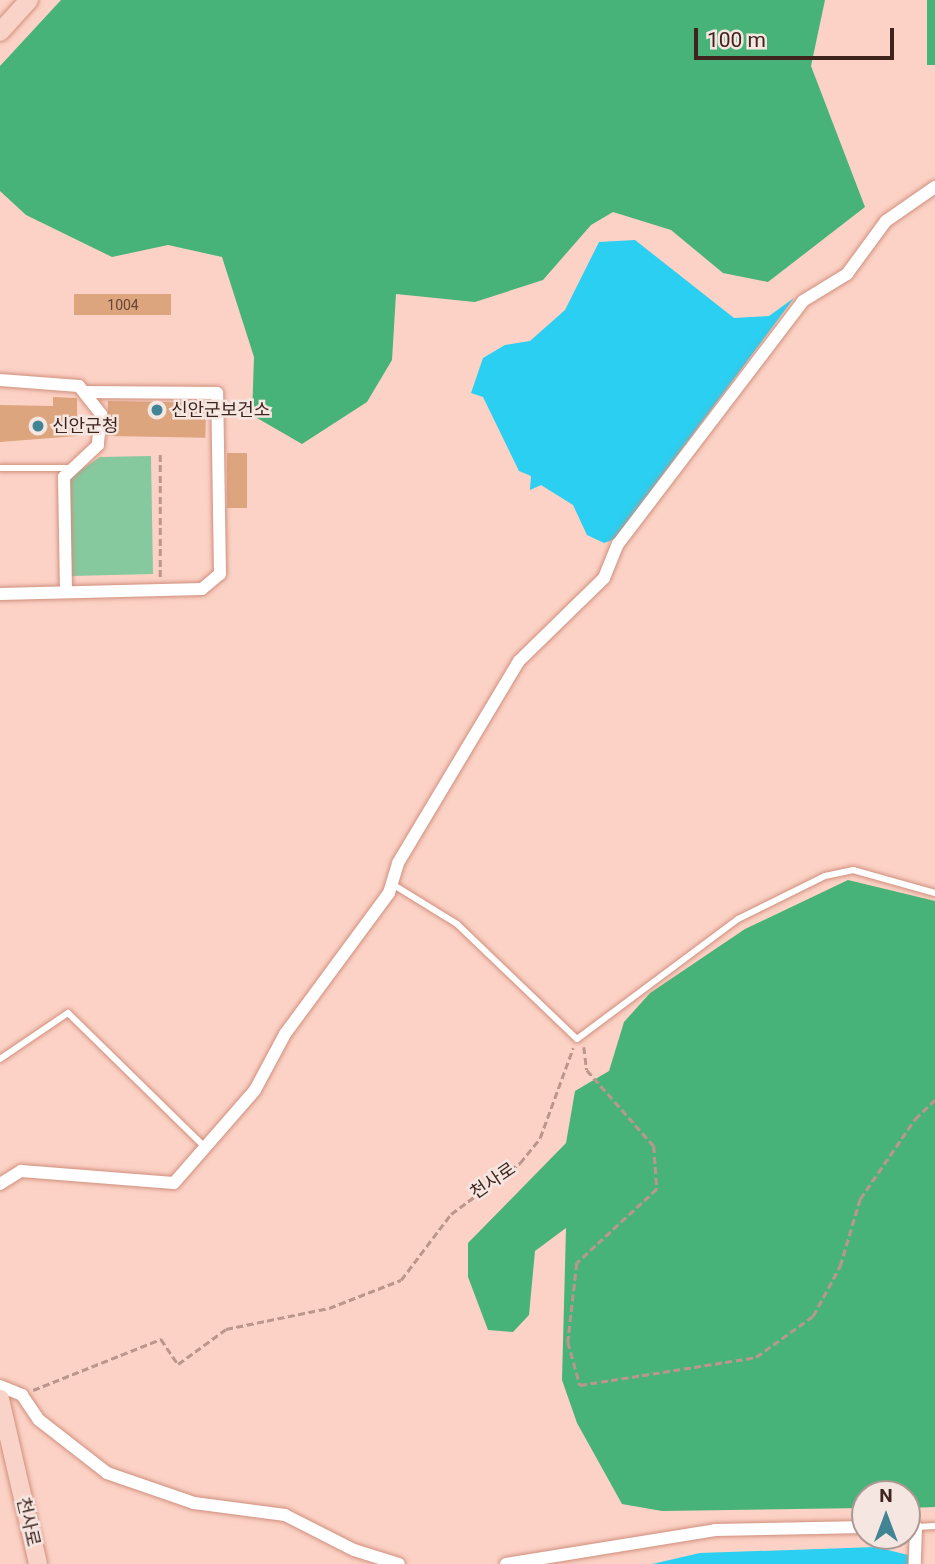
<!DOCTYPE html>
<html>
<head>
<meta charset="utf-8">
<style>
  body { margin:0 }
  #map { position:relative; width:935px; height:1564px; overflow:hidden; background:#fcd2c6; font-family:Roboto,"Noto Sans KR",sans-serif }
  div>[style] { position:absolute }
  [style*='--x'] { left:calc(var(--x)*1px); top:calc(var(--y)*1px); width:calc(var(--w)*1px); rotate:calc(var(--a)*1deg) }
  .green>* { inset:0; background:#87c99f }
  .forest>* { inset:0; background:#48b378; transform-origin:0 0 }
  .water>* { inset:0; background:#2acff1 }
  .building>* { inset:0; background:#dda57e; transform-origin:0 0 }
  .path>* { height:2.5px; margin-top:-1.25px; transform-origin:0; background:repeating-linear-gradient(90deg,#bb968c 0 7px,transparent 0 10.5px) }
  .roads { filter:drop-shadow(0 0 2px #d08f7d) drop-shadow(0 0 2px #d08f7d) }
  .service>* { height:6px; margin:-3px; padding:0 3px; transform-origin:3px; border-radius:3px; background:#fff }
  .minor>* { height:12px; margin:-6px; padding:0 6px; transform-origin:6px; border-radius:6px; background:#fff }
  .primary>* { height:18px; margin:-9px; padding:0 9px; transform-origin:9px; border-radius:9px; background:#f9d3c8 }
  .dots>* { width:19px; height:19px; translate:-50% -50%; box-sizing:border-box; border:4px solid #f5e6e2; border-radius:50% }
  span { translate:-50% -50%; white-space:nowrap; text-align:center; line-height:1.15; -webkit-text-stroke:5px #f5e6e2; paint-order:stroke }
  .number-label { font-size:14px; color:#664435 }
  .number-label span { -webkit-text-stroke-width:0 }
  .poi-label { font-size:18px; color:#3e241d }
  .left { translate:0 -50%; text-align:left }
  .street-label { font-size:18px; color:#3e241d }
  .north { position:absolute; left:851px; top:1480px; width:70px; height:70px; box-sizing:border-box; background:#f5e6e2; border:2px solid #ac9893; border-radius:50%; rotate:0deg; font-size:19px; font-weight:700; line-height:28px; text-align:center; color:#3e241d }
  .north::after { content:''; display:block; margin:auto; width:24px; height:32px; background:#418494; clip-path:polygon(50% 0,100% 100%,50% 72%,0 100%) }
  .scale { position:absolute; left:694px; top:28px; width:200px; height:32px; box-sizing:border-box; border:4px solid #3e241d; border-top:0; padding-left:9px; font-size:21px; line-height:24px; white-space:nowrap; color:#3e241d; -webkit-text-stroke:5px #f5e6e2; paint-order:stroke }
</style>
</head>
<body>
<div id="map">
  <div class="green">
    <div style="clip-path:polygon(151px 456px,153px 574px,72px 576px,70px 477px,100px 457px)"></div>
  </div>
  <div class="forest">
    <div style="clip-path:polygon(61px 0,825px 0,811px 66px,865px 207px,768px 282px,723px 273px,671px 230px,613px 212px,591px 225px,543px 280px,475px 302px,396px 294px,392px 360px,367px 402px,302px 444px,252px 415px,254px 357px,222px 257px,168px 245px,112px 257px,26px 215px,0 191px,0 66px)"></div>
    <div style="left:927px;top:0;width:8px;height:65px"></div>
    <div style="clip-path:polygon(848px 880px,935px 901px,935px 1507px,907px 1508px,907px 1494px,865px 1494px,865px 1508px,662px 1511px,622px 1504px,577px 1423px,562px 1380px,566px 1228px,535px 1251px,529px 1315px,513px 1332px,488px 1330px,468px 1277px,468px 1243px,566px 1143px,575px 1091px,609px 1071px,624px 1022px,650px 993px,745px 929px)"></div>
  </div>
  <div class="water">
    <div style="clip-path:polygon(635px 240px,734px 318px,769px 316px,794px 298px,615px 539px,604px 543px,587px 535px,573px 505px,541px 485px,530px 490px,531px 476px,519px 471px,483px 397px,471px 393px,483px 358px,505px 345px,530px 341px,565px 310px,599px 242px)"></div>
    <div style="clip-path:polygon(876px 1547px,908px 1555px,908px 1564px,652px 1564px,700px 1553px)"></div>
  </div>
  <div class="building">
    <div style="left:171px;top:294px;width:21px;height:97px;rotate:90deg"></div>
    <div style="clip-path:polygon(53px 397px,77px 398px,77px 436px,0 442px,0 405px,53px 406px)"></div>
    <div style="left:108px;top:401px;width:98px;height:35px;rotate:1deg"></div>
    <div style="left:227px;top:453px;width:20px;height:55px"></div>
  </div>
  <div class="path">
    <div style="--x:160;--y:577;--w:126;--a:-90"></div>
    <div style="--x:584;--y:1047;--w:23;--a:83"></div>
    <div style="--x:587;--y:1070;--w:101;--a:48.6"></div>
    <div style="--x:654;--y:1146;--w:43;--a:86"></div>
    <div style="--x:657;--y:1189;--w:109;--a:137.2"></div>
    <div style="--x:577;--y:1263;--w:80;--a:96.5"></div>
    <div style="--x:568;--y:1342;--w:45;--a:74.4"></div>
    <div style="--x:580;--y:1385;--w:178;--a:-9"></div>
    <div style="--x:756;--y:1357;--w:70;--a:-35.7"></div>
    <div style="--x:813;--y:1316;--w:57;--a:-61.6"></div>
    <div style="--x:840;--y:1266;--w:70;--a:-73.4"></div>
    <div style="--x:860;--y:1199;--w:97;--a:-55.5"></div>
    <div style="--x:915;--y:1119;--w:28;--a:-44"></div>
    <div style="--x:33;--y:1390;--w:138;--a:-21.7"></div>
    <div style="--x:161;--y:1339;--w:30;--a:56"></div>
    <div style="--x:178;--y:1364;--w:59;--a:-36.1"></div>
    <div style="--x:226;--y:1329;--w:105;--a:-11.5"></div>
    <div style="--x:329;--y:1308;--w:77;--a:-21.3"></div>
    <div style="--x:401;--y:1280;--w:83;--a:-52.9"></div>
    <div style="--x:451;--y:1214;--w:86;--a:-36.5"></div>
    <div style="--x:520;--y:1163;--w:32;--a:-51"></div>
    <div style="--x:540;--y:1138;--w:96;--a:-69.9"></div>
  </div>
  <div class="roads">
    <div class="service">
      <div style="--x:0;--y:468;--w:70;--a:0"></div>
      <div style="--x:392;--y:884;--w:76;--a:31.6"></div>
      <div style="--x:457;--y:924;--w:166;--a:43.8"></div>
      <div style="--x:577;--y:1039;--w:201;--a:-36.7"></div>
      <div style="--x:738;--y:919;--w:97;--a:-26.3"></div>
      <div style="--x:825;--y:876;--w:29;--a:-12"></div>
      <div style="--x:853;--y:870;--w:85;--a:15.7"></div>
      <div style="--x:0;--y:1059;--w:82;--a:-34.1"></div>
      <div style="--x:68;--y:1013;--w:189;--a:44.4"></div>
      <div style="--x:916;--y:1527;--w:19;--a:-3"></div>
    </div>
    <div class="minor">
      <div style="--x:0;--y:380;--w:79;--a:4.3"></div>
      <div style="--x:79;--y:386;--w:36;--a:52"></div>
      <div style="--x:101;--y:414;--w:31;--a:96"></div>
      <div style="--x:98;--y:445;--w:47;--a:136.7"></div>
      <div style="--x:64;--y:477;--w:115;--a:89"></div>
      <div style="--x:0;--y:594;--w:202;--a:-1.4"></div>
      <div style="--x:202;--y:589;--w:23;--a:-40"></div>
      <div style="--x:220;--y:574;--w:181;--a:-90.9"></div>
      <div style="--x:217;--y:393;--w:130;--a:-179.6"></div>
      <div style="--x:0;--y:1184;--w:25;--a:-32"></div>
      <div style="--x:21;--y:1171;--w:153;--a:4.5"></div>
      <div style="--x:174;--y:1183;--w:123;--a:-48.9"></div>
      <div style="--x:255;--y:1090;--w:64;--a:-61.8"></div>
      <div style="--x:285;--y:1034;--w:175;--a:-53.6"></div>
      <div style="--x:389;--y:893;--w:31;--a:-73"></div>
      <div style="--x:398;--y:863;--w:235;--a:-59.1"></div>
      <div style="--x:519;--y:661;--w:119;--a:-44.3"></div>
      <div style="--x:604;--y:578;--w:37;--a:-68"></div>
      <div style="--x:618;--y:544;--w:305;--a:-52.7"></div>
      <div style="--x:803;--y:301;--w:52;--a:-31.5"></div>
      <div style="--x:847;--y:274;--w:66;--a:-53.7"></div>
      <div style="--x:886;--y:221;--w:60;--a:-34.8"></div>
      <div style="--x:0;--y:1386;--w:24;--a:22"></div>
      <div style="--x:22;--y:1395;--w:30;--a:56"></div>
      <div style="--x:39;--y:1420;--w:86;--a:37.9"></div>
      <div style="--x:107;--y:1473;--w:92;--a:19"></div>
      <div style="--x:194;--y:1503;--w:92;--a:7.5"></div>
      <div style="--x:285;--y:1515;--w:77;--a:26.9"></div>
      <div style="--x:354;--y:1550;--w:47;--a:17.3"></div>
      <div style="--x:907;--y:1527;--w:9;--a:0"></div>
      <div style="--x:916;--y:1527;--w:37;--a:92"></div>
      <div style="--x:506;--y:1564;--w:212;--a:-9.2"></div>
      <div style="--x:715;--y:1530;--w:150;--a:-1.1"></div>
    </div>
    <div class="primary">
      <div style="--x:0;--y:32;--w:43;--a:-47.8"></div>
      <div style="--x:0;--y:1399;--w:169;--a:77"></div>
    </div>
  </div>
  <div class="dots">
    <div style="left:157px;top:410px;background:#418494"></div>
    <div style="left:38px;top:426px;background:#418494"></div>
  </div>
  <div class="number-label">
    <span style="left:123px;top:305px">1004</span>
  </div>
  <div class="poi-label">
    <span class="left" style="left:171px;top:410px">신안군보건소</span>
    <span class="left" style="left:52px;top:426px">신안군청</span>
  </div>
  <div class="street-label">
    <span style="left:493px;top:1181px;rotate:-34deg">천사로</span>
    <span style="left:28px;top:1522px;rotate:77deg">천사로</span>
  </div>
  <div class="north">N</div>
  <div class="scale">100 m</div>
</div>
</body>
</html>
